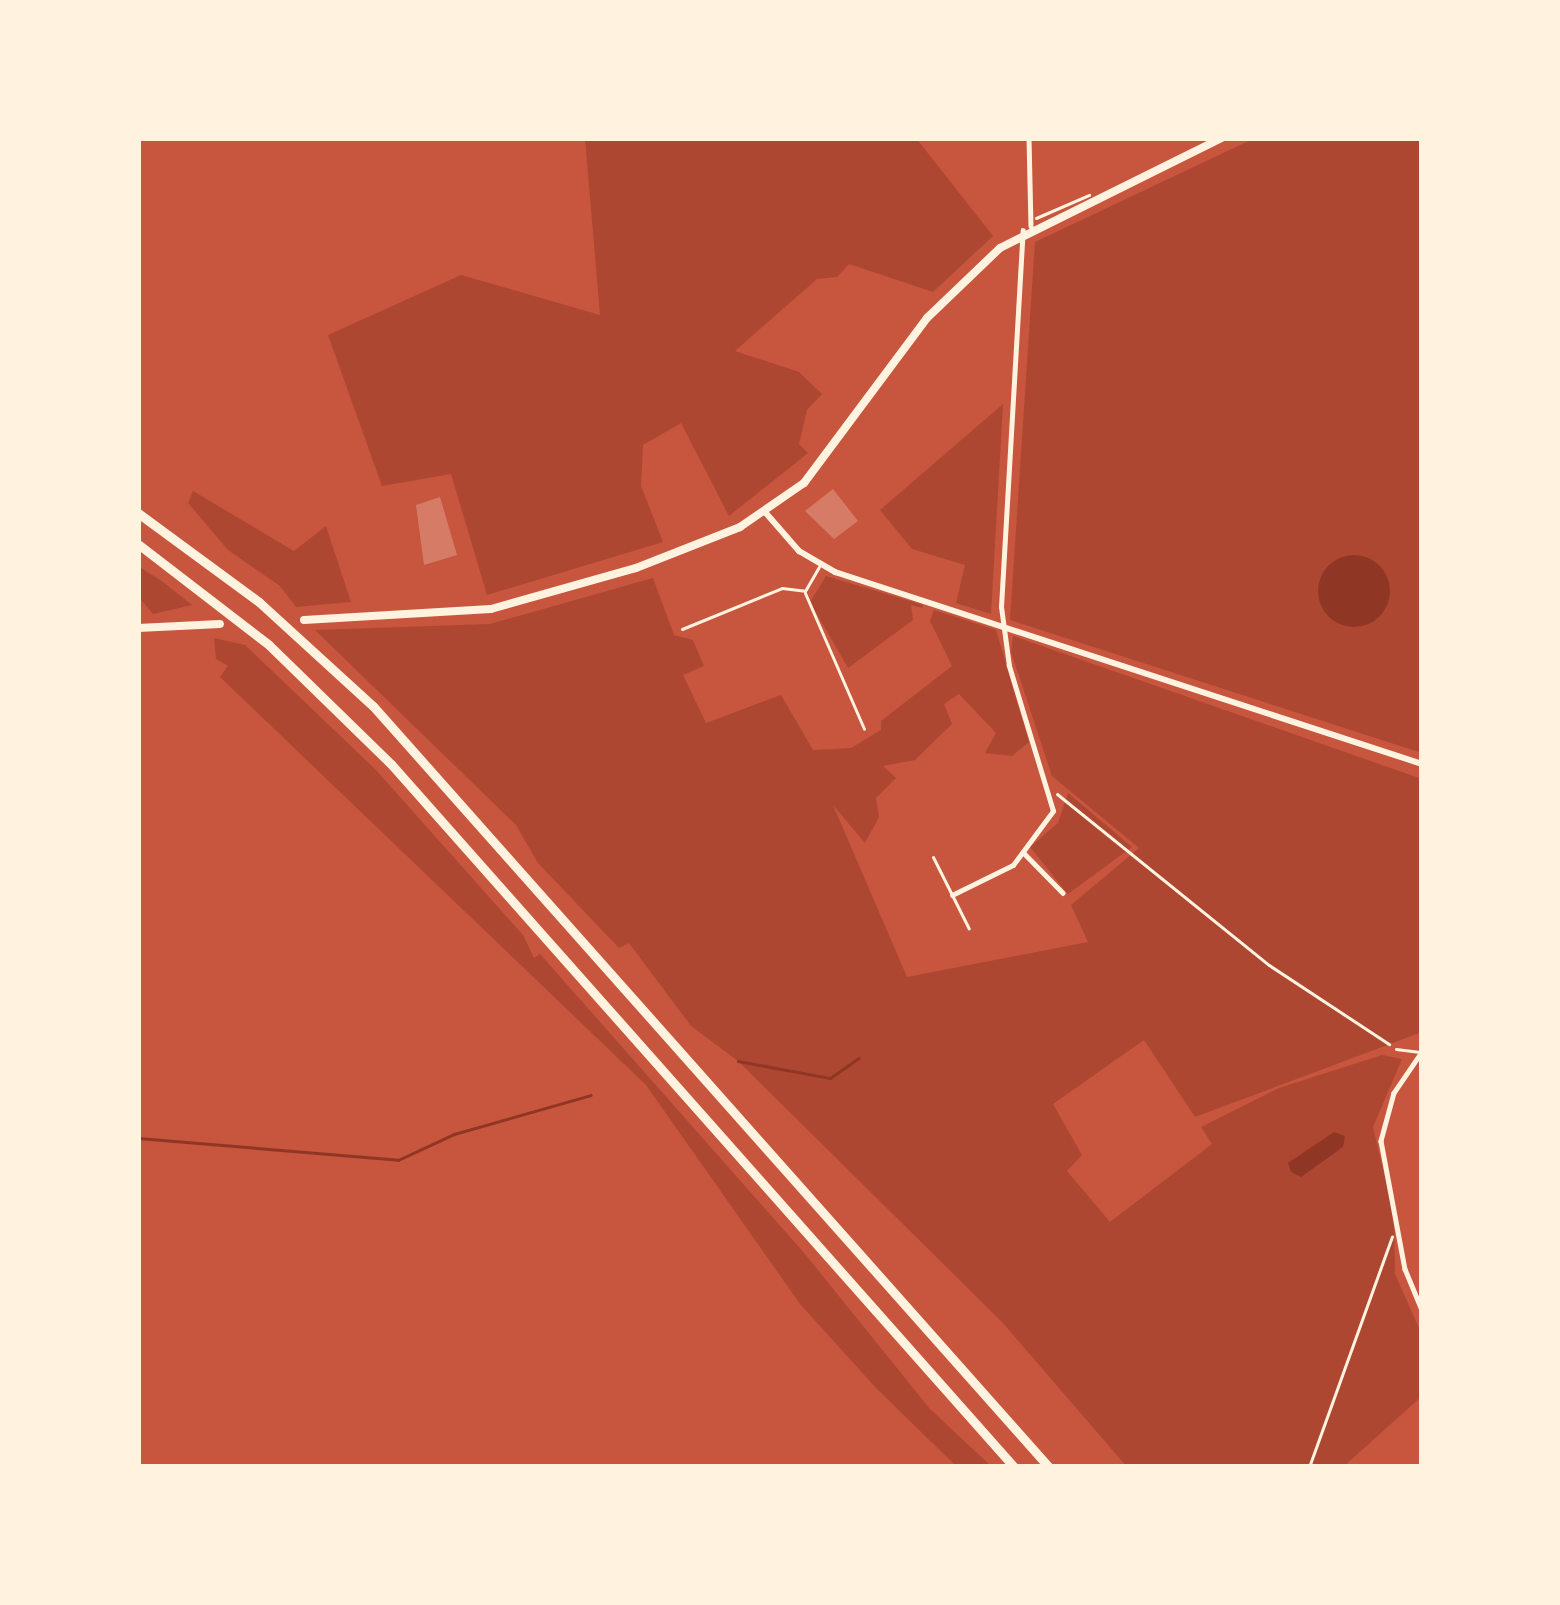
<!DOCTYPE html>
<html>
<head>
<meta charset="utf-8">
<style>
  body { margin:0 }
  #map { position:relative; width:1560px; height:1605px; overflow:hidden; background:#c8553d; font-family:"Source Sans 3",sans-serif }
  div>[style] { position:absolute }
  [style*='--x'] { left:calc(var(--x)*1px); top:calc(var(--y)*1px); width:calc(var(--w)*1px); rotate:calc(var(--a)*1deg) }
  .green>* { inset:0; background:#ae4732 }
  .water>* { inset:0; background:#8f3625 }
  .round { border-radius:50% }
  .stream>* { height:3px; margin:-1.5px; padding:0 1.5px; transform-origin:1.5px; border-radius:1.5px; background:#8f3625 }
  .building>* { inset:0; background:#d67c66 }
  .path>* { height:3px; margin:-1.5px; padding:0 1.5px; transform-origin:1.5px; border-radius:1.5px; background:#fff3e0 }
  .service>* { height:3px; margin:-1.5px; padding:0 1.5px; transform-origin:1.5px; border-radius:1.5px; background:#fff3e0 }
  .minor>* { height:4.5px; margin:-2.25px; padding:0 2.25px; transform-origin:2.25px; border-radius:2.25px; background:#fff3e0 }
  .tertiary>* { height:6px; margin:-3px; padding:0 3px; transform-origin:3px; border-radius:3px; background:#fff3e0 }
  .primary>* { height:8px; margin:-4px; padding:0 4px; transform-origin:4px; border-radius:4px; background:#fff3e0 }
  .motorway>* { height:9px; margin:-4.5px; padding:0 4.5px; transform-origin:4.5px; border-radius:4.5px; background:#fff3e0 }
  span { translate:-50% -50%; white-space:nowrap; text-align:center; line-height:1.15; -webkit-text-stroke:9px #fff3e0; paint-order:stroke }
  .frame { position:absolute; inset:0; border:141px solid #fff3e0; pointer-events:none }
</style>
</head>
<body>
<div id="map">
  <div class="green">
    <div style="clip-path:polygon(585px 138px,916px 138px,993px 236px,933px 292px,849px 264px,837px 277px,817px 279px,735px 351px,799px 372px,822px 394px,807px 410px,799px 444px,808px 453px,729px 516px,681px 423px,643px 445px,641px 486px,663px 542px,487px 595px,451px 474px,382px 486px,328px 335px,461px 275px,600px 315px)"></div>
    <div style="clip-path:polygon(1255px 138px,1422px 138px,1422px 753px,1010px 620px,1035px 242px)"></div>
    <div style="clip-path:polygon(1003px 404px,991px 614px,956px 603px,965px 565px,912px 549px,880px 510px)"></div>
    <div style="clip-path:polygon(193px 491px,294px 551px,326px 526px,351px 602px,296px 607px,280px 586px,228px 550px,188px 503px)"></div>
    <div style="clip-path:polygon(138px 566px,163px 582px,192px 605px,153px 614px,138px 596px)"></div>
    <div style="clip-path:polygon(826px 576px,923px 605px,922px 608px,911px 605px,913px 620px,848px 668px,810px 602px)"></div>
    <div style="clip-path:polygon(653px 578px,674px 635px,693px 640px,704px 666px,683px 675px,706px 723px,781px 695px,813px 750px,851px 748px,881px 730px,881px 721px,952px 666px,930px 621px,934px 610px,996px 630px,1029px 742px,1012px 756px,985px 753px,996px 733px,959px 694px,944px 704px,952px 724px,915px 760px,883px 766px,896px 778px,876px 798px,879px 817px,865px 843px,833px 805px,907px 977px,1088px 942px,1071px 905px,1139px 848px,1052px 776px,1011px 652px,1013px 636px,1422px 779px,1422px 1032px,1195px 1117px,1144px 1040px,1053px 1104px,1082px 1155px,1067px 1171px,1110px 1222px,1212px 1144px,1201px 1127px,1279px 1088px,1382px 1055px,1402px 1059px,1373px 1127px,1394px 1216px,1395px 1274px,1422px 1335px,1422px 1396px,1343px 1467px,1127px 1467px,1002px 1322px,738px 1061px,691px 1026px,629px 943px,619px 948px,538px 863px,516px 825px,315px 630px,490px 624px)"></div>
    <div style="clip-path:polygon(214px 638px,245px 645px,376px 770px,523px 935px,534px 958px,540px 954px,805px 1254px,930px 1409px,992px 1467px,957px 1467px,877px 1389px,800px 1304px,646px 1085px,220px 677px,228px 666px,216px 659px)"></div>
    <div style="clip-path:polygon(1068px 793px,1132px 847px,1068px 894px,1030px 847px,1058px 823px)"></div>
  </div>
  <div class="water">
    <div class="round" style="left:1318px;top:555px;width:72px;height:72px"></div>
    <div style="clip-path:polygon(1334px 1132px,1345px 1136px,1343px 1147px,1301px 1177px,1291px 1172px,1288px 1163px)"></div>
  </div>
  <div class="stream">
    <div style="--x:738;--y:1061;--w:94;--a:10.5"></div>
    <div style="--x:830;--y:1078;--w:35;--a:-35"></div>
    <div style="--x:138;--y:1138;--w:261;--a:4.8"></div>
    <div style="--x:398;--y:1160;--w:62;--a:-24.9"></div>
    <div style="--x:454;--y:1134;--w:142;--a:-15.9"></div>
  </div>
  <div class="building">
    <div style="clip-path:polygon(833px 489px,858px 521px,834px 539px,805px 511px)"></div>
    <div style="clip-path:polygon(440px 497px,457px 555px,424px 565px,416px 505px)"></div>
  </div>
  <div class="path">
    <div style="--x:1036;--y:218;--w:58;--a:-23.5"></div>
    <div style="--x:1057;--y:794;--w:272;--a:38.9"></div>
    <div style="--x:1269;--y:965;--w:144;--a:33.4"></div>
    <div style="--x:1309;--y:1467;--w:245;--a:-70.2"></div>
  </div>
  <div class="service">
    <div style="--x:805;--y:593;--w:148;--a:66.5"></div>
    <div style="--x:682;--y:629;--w:108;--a:-22.3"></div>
    <div style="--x:782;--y:588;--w:23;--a:7"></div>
    <div style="--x:805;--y:591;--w:28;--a:-60"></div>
    <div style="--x:933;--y:857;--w:80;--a:63.4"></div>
    <div style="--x:1396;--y:1049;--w:24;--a:7"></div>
  </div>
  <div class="minor">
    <div style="--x:1029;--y:138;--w:88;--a:88.7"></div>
    <div style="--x:1023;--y:852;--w:57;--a:45.7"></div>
    <div style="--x:952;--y:895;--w:68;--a:-26.2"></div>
    <div style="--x:1013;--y:865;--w:67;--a:-53.5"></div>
    <div style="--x:1053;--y:811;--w:152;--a:-106.9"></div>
    <div style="--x:1009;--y:666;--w:60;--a:-97.7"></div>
    <div style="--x:1001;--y:607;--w:377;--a:-86.7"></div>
    <div style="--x:1422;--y:1052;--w:50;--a:124.3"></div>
    <div style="--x:1394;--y:1093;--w:50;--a:105.2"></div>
    <div style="--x:1381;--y:1141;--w:130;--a:79.4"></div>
    <div style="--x:1405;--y:1269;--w:44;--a:67.5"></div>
  </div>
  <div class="tertiary">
    <div style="--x:765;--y:512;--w:52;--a:48.9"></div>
    <div style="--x:799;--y:551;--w:42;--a:30.3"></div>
    <div style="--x:835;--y:572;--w:618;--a:18.11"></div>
  </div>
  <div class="primary">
    <div style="--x:304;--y:620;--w:187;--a:-3.4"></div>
    <div style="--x:491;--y:609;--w:151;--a:-15.8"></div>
    <div style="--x:636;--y:568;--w:112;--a:-21.5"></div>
    <div style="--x:740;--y:527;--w:78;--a:-34.5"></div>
    <div style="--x:804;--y:483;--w:206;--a:-53.3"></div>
    <div style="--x:927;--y:318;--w:101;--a:-43.8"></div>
    <div style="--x:1000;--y:248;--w:248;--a:-26.4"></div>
    <div style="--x:138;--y:628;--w:82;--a:-2.8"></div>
  </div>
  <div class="motorway">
    <div style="--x:138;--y:513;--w:150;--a:36.3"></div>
    <div style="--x:259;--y:602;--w:154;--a:42.4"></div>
    <div style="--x:373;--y:706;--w:1018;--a:48.39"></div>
    <div style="--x:138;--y:544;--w:165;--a:37.6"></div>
    <div style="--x:269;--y:645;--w:170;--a:44.3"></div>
    <div style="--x:391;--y:764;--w:939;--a:48.45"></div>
  </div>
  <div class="frame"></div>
</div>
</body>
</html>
